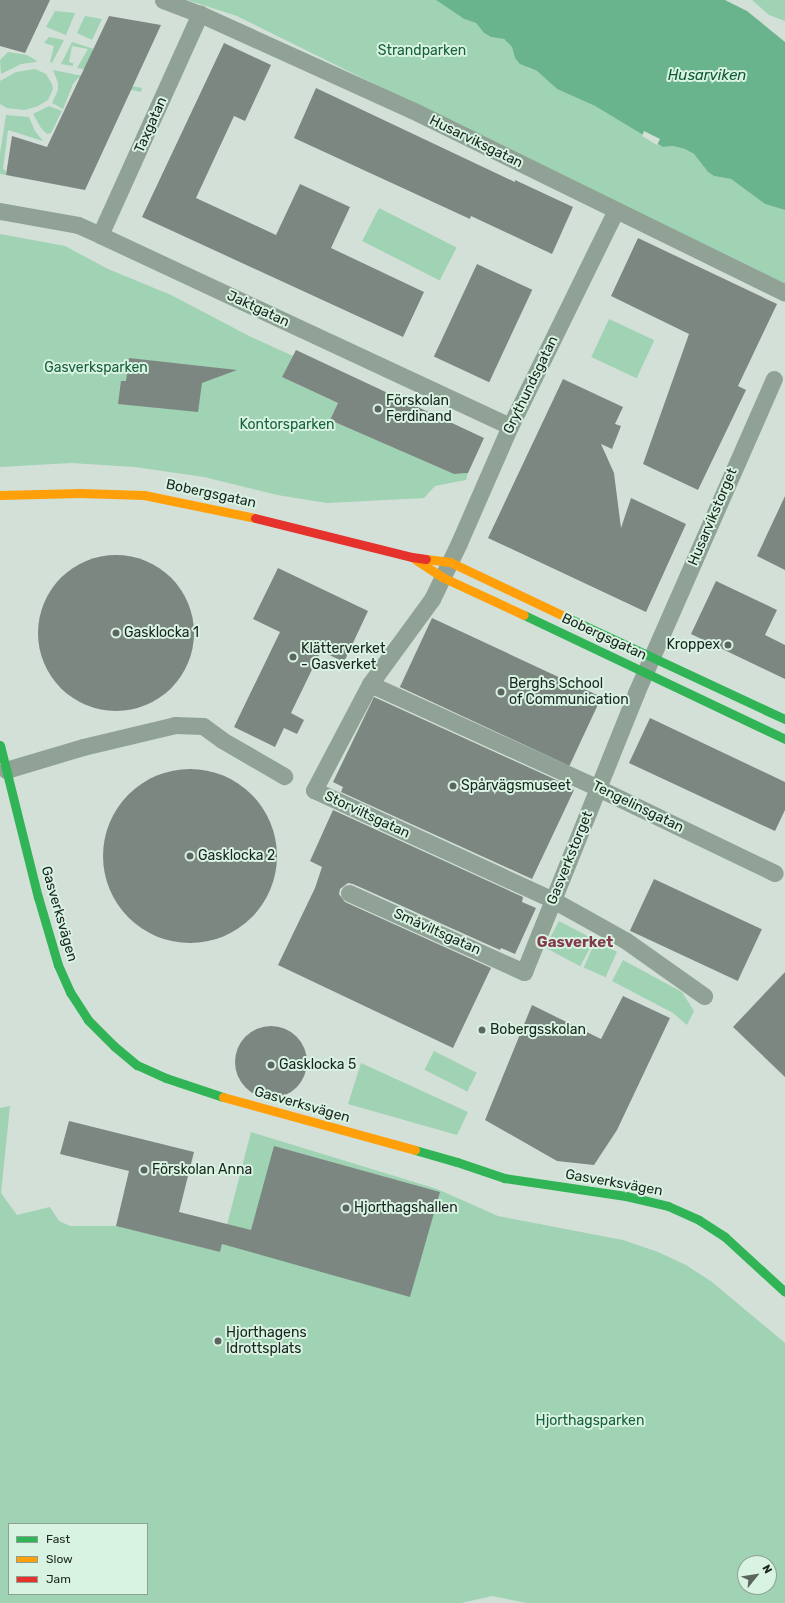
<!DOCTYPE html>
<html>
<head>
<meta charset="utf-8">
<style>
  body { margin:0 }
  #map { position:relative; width:785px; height:1603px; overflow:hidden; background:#d2e0d7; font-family:Rubik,sans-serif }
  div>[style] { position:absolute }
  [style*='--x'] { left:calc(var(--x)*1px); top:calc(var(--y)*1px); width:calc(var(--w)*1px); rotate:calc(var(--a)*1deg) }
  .green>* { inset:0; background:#a0d2b4; transform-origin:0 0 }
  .water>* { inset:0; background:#6ab48d }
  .pier>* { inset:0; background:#d2e0d7 }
  .building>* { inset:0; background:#7d8781; transform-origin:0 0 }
  .round { border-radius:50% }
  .street>* { height:17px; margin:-8.5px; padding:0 8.5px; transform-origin:8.5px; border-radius:8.5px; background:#90a296 }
  .fast>* { height:9px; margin:-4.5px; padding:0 4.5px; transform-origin:4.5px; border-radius:4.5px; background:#30b455 }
  .slow>* { height:9px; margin:-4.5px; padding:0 4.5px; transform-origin:4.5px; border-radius:4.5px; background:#ff9f0a }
  .jam>* { height:9px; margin:-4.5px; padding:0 4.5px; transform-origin:4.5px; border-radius:4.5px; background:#e5322d }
  .dots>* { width:11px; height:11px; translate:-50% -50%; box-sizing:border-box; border:2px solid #d9f3e2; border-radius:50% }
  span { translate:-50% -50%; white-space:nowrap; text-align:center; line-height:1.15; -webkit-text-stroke:4px #d9f3e2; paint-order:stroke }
  .park-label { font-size:14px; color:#18603d }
  .street-label { font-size:14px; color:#1a241e }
  .poi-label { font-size:14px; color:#1a241e }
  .left { translate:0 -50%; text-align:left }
  .right { translate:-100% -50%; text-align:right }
  .water-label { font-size:15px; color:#0e5a36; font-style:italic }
  .neighbourhood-label { font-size:15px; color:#823b4c; font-weight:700 }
  .legend { position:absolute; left:8px; top:1523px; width:140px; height:72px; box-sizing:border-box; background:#d9f3e2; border:1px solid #8da094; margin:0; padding:5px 7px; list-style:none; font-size:12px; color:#1a241e }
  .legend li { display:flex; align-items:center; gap:8px; height:20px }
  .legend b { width:20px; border:1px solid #8da094 }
  .north { position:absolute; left:737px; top:1555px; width:40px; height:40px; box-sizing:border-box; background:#d9f3e2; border:1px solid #8da094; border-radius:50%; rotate:60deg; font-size:11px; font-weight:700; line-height:16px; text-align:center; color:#1a241e }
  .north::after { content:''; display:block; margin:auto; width:14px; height:18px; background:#5a665f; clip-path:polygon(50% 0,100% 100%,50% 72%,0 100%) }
</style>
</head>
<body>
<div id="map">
  <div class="green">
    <div style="clip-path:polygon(187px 0,436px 0,464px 19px,476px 23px,484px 33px,491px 37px,504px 39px,512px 47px,515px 58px,530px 69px,537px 71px,557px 89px,595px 106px,663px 147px,673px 146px,685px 149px,694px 154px,708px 172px,714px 176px,731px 179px,765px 204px,785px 210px,785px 287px,237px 16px)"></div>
    <div style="clip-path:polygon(752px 0,785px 0,785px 21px,769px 15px)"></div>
    <div style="clip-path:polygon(55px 11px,75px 13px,66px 35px,46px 27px)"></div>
    <div style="clip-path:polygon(85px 16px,102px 19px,92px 40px,77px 33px)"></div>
    <div style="clip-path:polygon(49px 37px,64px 40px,52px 63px,50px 62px,54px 46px,44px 43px)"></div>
    <div style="clip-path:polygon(72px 42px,94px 49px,88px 70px,77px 68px,88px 49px,72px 46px,69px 62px,73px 63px,73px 66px,61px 64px)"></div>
    <div style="clip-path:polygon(8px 52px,27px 55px,37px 61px,36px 62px,21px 64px,1px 74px,0 60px)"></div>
    <div style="clip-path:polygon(35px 69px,46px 74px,52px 84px,53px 89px,48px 100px,38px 106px,25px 110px,7px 108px,0 104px,0 81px,16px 72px)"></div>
    <div style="clip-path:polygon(53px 70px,142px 88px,141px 92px,78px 78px,73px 84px,63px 109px,52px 103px,58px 90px,58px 83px)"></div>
    <div style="clip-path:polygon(49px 106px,62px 111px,51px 133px,47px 134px,41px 128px,33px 114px)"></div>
    <div style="clip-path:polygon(6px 115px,29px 117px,35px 131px,43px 141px,8px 130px,3px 169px,6px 171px,6px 175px,0 174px,0 154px)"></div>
    <div style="left:379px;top:208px;width:87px;height:37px;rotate:27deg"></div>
    <div style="clip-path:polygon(0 234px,65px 246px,108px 269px,171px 295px,251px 337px,293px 356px,282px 377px,338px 403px,330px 420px,454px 474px,468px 473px,466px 480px,435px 486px,424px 498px,327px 503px,277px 495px,204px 477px,135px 467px,71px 463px,0 467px)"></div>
    <div style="left:609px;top:319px;width:50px;height:42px;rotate:25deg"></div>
    <div style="left:559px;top:921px;width:40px;height:30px;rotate:28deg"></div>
    <div style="left:595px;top:942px;width:24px;height:28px;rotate:24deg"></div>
    <div style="clip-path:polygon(623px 960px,682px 992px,694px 1011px,687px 1025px,673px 1013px,612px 981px)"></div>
    <div style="left:434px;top:1051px;width:48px;height:21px;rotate:27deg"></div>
    <div style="clip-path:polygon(361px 1063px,468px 1112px,457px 1135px,348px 1104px)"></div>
    <div style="clip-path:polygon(evenodd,10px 1106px,1px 1193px,17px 1215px,50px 1207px,59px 1221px,70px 1226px,116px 1226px,220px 1252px,251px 1132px,437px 1189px,498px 1216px,623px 1240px,658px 1252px,686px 1265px,712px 1282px,785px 1343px,785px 1603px,527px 1603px,492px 1596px,461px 1603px,0 1603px,0 1108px,10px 1106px,9px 1524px,147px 1524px,147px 1594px,9px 1594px,9px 1524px,10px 1106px,745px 1563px,769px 1563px,769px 1587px,745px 1587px,745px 1563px)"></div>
  </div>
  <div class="water">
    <div style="clip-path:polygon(436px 0,725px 0,747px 11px,785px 42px,785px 210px,765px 204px,731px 179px,714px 176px,708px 172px,694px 154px,685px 149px,673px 146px,663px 147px,595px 106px,557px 89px,537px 71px,520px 64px,515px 58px,512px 47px,504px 39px,491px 37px,484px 33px,476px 23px,464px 19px)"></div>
  </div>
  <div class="pier">
    <div style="clip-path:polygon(644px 131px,660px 139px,657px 145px,642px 136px)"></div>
  </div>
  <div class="building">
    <div style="clip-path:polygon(0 0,50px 0,25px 53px,0 46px)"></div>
    <div style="clip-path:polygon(109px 16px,161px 25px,85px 190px,6px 175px,12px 136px,47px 147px)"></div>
    <div style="clip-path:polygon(224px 43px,271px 65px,245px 121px,234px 116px,196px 198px,276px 235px,300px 184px,350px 207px,331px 248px,424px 292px,403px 337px,142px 217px)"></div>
    <div style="clip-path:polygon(316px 88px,515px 182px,515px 180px,573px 207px,552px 254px,471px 216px,470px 219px,294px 138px)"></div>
    <div style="clip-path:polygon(638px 238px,777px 304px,738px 386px,746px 390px,698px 490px,643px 464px,689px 334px,611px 296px)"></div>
    <div style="left:477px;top:264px;width:61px;height:102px;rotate:25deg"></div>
    <div style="clip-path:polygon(296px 350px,484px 438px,468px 473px,454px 474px,330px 420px,338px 403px,282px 377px)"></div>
    <div style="clip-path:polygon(129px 358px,237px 370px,202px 383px,198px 412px,118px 404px,121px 381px,126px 381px)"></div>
    <div style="clip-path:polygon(563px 379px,623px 407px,615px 424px,621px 426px,612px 449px,601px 444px,614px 473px,621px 528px,631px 498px,686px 524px,646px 612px,488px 538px)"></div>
    <div style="clip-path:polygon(785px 496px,785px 570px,757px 556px)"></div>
    <div class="round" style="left:38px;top:555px;width:156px;height:156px"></div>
    <div style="clip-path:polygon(278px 568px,368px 611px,344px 662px,321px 651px,291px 713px,304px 720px,297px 734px,284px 728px,275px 747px,234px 727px,280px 632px,253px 619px)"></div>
    <div style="clip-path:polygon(716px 581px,777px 610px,765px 635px,785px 645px,785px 679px,691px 634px)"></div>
    <div style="left:432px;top:618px;width:187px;height:76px;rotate:25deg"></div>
    <div style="clip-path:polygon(374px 697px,563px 783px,574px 790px,532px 879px,341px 792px,343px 787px,333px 782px)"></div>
    <div style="clip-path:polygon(650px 718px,785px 782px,785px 810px,775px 831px,629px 763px)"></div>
    <div class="round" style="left:103px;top:769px;width:174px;height:174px"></div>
    <div style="clip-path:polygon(333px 810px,523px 897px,522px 902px,536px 908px,515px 954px,501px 948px,500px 950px,353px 884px,348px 883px,340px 889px,339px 894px,345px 902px,491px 968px,453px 1048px,278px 965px,315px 888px,322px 867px,310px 861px)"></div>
    <div style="left:654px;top:879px;width:119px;height:57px;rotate:25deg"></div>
    <div style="clip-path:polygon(785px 972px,785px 1077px,733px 1027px)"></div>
    <div style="clip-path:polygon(623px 996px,670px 1018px,617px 1130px,594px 1165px,557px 1161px,485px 1120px,532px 1005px,601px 1039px)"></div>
    <div class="round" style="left:235px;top:1026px;width:72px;height:72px"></div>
    <div style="clip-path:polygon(69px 1121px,194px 1152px,179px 1212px,251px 1230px,274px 1146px,440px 1192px,410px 1297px,222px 1244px,220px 1252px,116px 1226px,129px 1171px,60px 1154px)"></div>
  </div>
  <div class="street">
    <div style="--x:163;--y:0;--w:40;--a:21"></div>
    <div style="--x:200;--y:14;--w:233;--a:24.4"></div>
    <div style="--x:412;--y:110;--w:415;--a:26.1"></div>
    <div style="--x:616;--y:210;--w:241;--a:116.1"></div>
    <div style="--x:510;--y:426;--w:128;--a:113.6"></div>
    <div style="--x:459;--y:543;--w:62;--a:115.7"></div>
    <div style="--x:432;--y:599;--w:105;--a:126.1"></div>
    <div style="--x:370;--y:684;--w:120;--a:117.8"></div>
    <div style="--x:314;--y:790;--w:263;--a:24.7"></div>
    <div style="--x:553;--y:900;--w:82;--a:29.1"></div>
    <div style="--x:625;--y:940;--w:97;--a:35.3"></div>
    <div style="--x:0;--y:211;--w:79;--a:10.2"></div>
    <div style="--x:78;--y:225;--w:24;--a:24"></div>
    <div style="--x:100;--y:235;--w:452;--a:25"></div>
    <div style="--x:100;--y:235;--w:243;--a:-65.7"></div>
    <div style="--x:370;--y:684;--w:251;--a:24.5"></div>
    <div style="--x:598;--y:788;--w:196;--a:25.7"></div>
    <div style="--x:6;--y:770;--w:80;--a:-16.6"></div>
    <div style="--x:83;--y:747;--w:95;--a:-13.4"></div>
    <div style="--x:175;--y:725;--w:28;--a:2"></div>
    <div style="--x:203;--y:726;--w:24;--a:36"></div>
    <div style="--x:222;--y:740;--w:72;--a:30.1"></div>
    <div style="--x:349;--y:893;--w:192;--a:24.3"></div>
    <div style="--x:524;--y:972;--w:301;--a:-68.1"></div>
    <div style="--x:636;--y:693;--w:343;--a:-66.3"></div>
  </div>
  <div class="fast">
    <div style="--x:524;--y:615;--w:289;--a:25.4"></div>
    <div style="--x:566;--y:617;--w:242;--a:25"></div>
    <div style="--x:0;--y:745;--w:157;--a:76"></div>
    <div style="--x:38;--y:897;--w:71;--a:73.6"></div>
    <div style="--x:58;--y:965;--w:30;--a:66"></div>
    <div style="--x:70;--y:992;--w:33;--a:57"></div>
    <div style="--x:88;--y:1020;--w:37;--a:45"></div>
    <div style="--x:114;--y:1046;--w:30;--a:40"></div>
    <div style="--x:137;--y:1065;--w:32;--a:24"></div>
    <div style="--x:166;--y:1078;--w:60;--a:18.4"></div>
    <div style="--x:415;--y:1150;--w:44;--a:15.9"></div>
    <div style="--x:457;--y:1162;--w:50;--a:18.8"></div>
    <div style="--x:504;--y:1178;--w:123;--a:8.4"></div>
    <div style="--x:626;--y:1196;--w:43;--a:13.4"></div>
    <div style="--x:668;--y:1206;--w:34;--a:24"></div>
    <div style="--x:699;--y:1220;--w:31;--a:33"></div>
    <div style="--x:725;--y:1237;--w:81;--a:42.5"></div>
  </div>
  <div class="slow">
    <div style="--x:0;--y:495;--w:80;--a:-1.4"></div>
    <div style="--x:80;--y:493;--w:64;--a:1.8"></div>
    <div style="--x:144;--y:495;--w:113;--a:11.7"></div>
    <div style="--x:426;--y:559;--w:24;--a:7"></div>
    <div style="--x:450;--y:562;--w:128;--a:25.4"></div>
    <div style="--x:416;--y:560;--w:31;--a:33"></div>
    <div style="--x:442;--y:577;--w:90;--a:24.9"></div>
    <div style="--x:223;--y:1097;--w:199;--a:15.4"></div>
  </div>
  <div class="jam">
    <div style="--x:255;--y:518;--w:162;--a:14"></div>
    <div style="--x:412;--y:557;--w:14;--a:8"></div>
  </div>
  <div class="dots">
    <div style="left:378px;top:409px;background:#5a665f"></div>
    <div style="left:116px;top:633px;background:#5a665f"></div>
    <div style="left:728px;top:645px;background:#5a665f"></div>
    <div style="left:293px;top:657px;background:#5a665f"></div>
    <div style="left:501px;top:692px;background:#5a665f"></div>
    <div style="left:453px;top:786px;background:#5a665f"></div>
    <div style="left:190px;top:856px;background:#5a665f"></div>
    <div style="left:482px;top:1030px;background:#5a665f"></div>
    <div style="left:271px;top:1065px;background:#5a665f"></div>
    <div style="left:144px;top:1170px;background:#5a665f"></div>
    <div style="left:346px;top:1208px;background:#5a665f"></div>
    <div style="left:218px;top:1341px;background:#5a665f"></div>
  </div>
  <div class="park-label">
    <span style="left:422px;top:51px">Strandparken</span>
    <span style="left:96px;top:368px">Gasverksparken</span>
    <span style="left:287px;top:425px">Kontorsparken</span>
    <span style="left:590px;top:1421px">Hjorthagsparken</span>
  </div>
  <div class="street-label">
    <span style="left:151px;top:125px;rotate:-66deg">Taxgatan</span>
    <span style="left:476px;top:142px;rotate:26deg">Husarviksgatan</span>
    <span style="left:258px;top:309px;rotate:25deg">Jaktgatan</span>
    <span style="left:531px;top:385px;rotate:-64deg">Grythundsgatan</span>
    <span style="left:211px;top:494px;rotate:12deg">Bobergsgatan</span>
    <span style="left:713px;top:517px;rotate:-67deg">Husarvikstorget</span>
    <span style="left:604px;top:637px;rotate:25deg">Bobergsgatan</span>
    <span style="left:638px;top:807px;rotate:26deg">Tengelinsgatan</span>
    <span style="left:367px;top:815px;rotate:25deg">Storviltsgatan</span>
    <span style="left:570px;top:858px;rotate:-68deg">Gasverkstorget</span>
    <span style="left:59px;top:914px;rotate:74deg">Gasverksvägen</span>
    <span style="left:437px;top:932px;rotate:24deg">Småviltsgatan</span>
    <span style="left:302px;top:1105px;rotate:16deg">Gasverksvägen</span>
    <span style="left:614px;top:1183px;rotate:10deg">Gasverksvägen</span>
  </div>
  <div class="poi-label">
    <span class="left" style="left:386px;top:409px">Förskolan<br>Ferdinand</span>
    <span class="left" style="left:124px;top:633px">Gasklocka 1</span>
    <span class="right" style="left:720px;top:645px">Kroppex</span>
    <span class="left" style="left:301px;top:657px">Klätterverket<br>- Gasverket</span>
    <span class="left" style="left:509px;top:692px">Berghs School<br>of Communication</span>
    <span class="left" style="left:461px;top:786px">Spårvägsmuseet</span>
    <span class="left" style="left:198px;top:856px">Gasklocka 2</span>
    <span class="left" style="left:490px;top:1030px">Bobergsskolan</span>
    <span class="left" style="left:279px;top:1065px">Gasklocka 5</span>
    <span class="left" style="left:152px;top:1170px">Förskolan Anna</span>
    <span class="left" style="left:354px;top:1208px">Hjorthagshallen</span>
    <span class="left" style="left:226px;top:1341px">Hjorthagens<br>Idrottsplats</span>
  </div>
  <div class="water-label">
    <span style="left:707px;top:76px">Husarviken</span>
  </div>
  <div class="neighbourhood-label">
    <span style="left:575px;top:943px">Gasverket</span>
  </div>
  <ul class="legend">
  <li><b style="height:5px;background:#30b455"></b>Fast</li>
  <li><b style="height:5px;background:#ff9f0a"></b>Slow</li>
  <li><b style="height:5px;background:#e5322d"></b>Jam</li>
  </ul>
  <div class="north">N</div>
</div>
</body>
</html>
